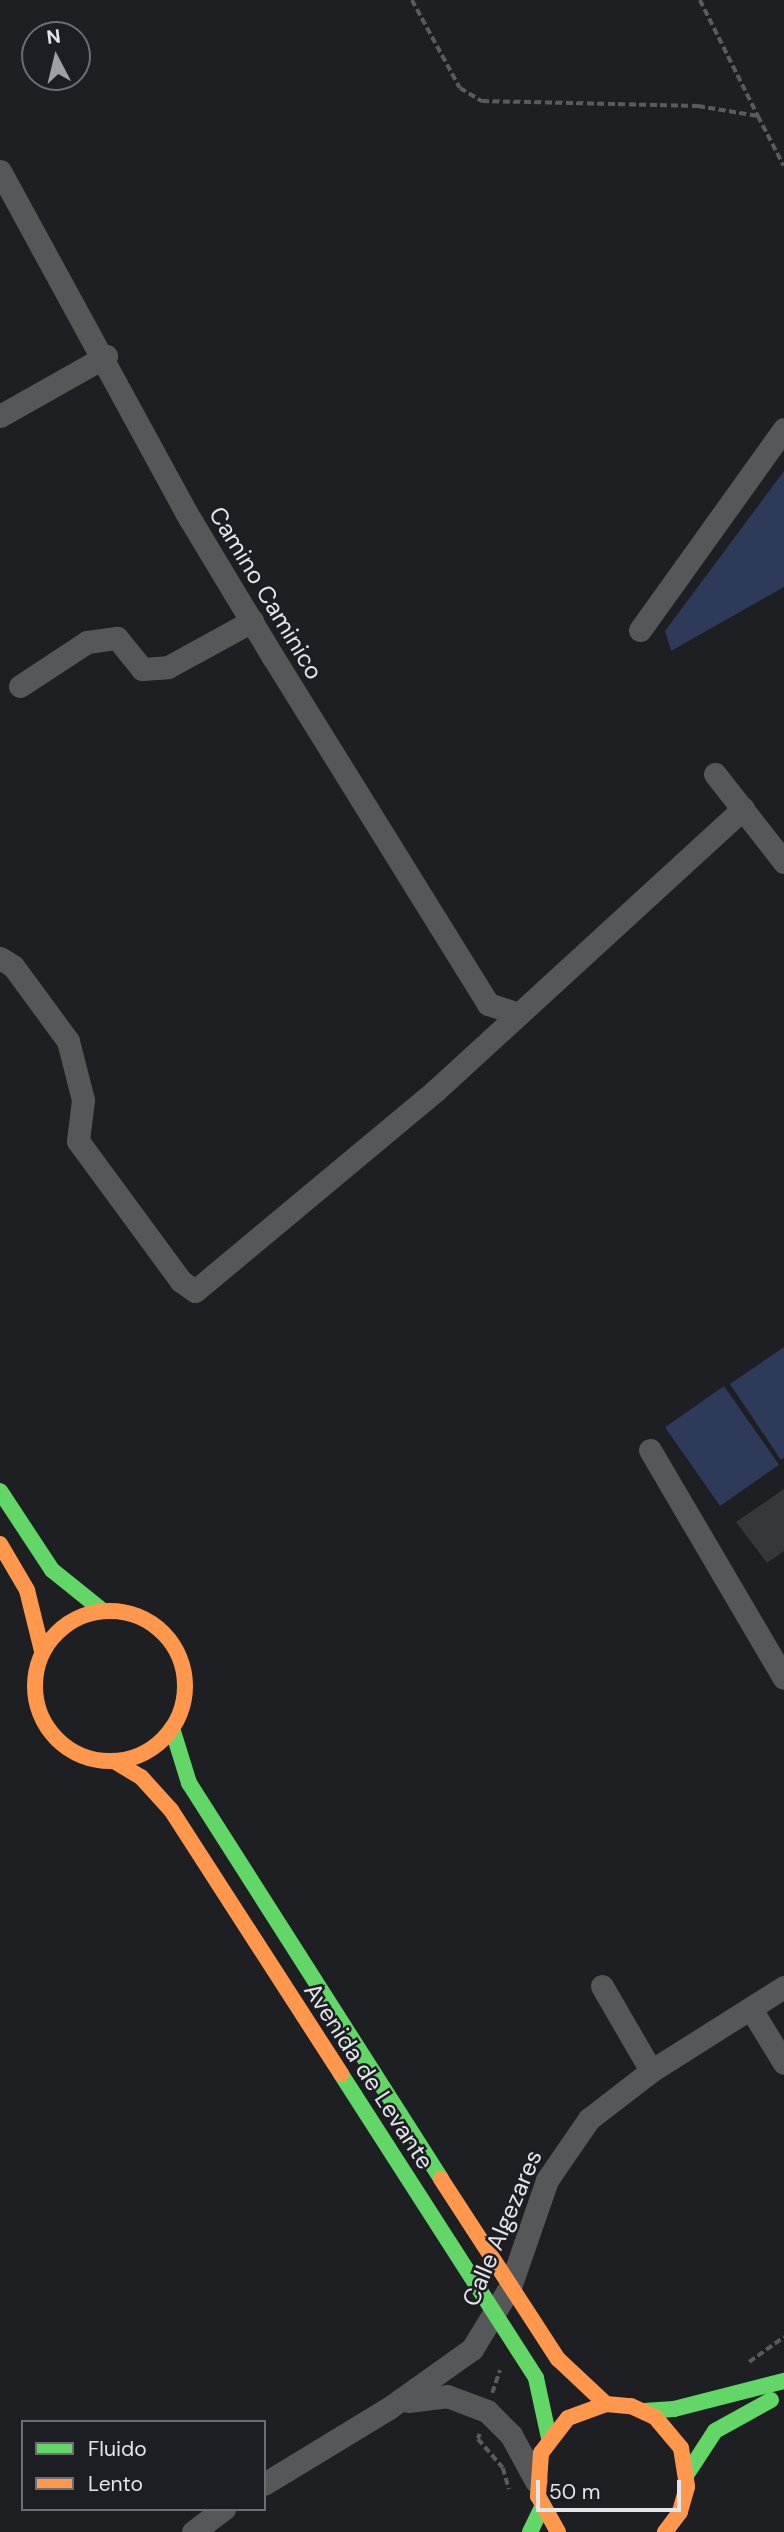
<!DOCTYPE html>
<html>
<head>
<meta charset="utf-8">
<style>
  body { margin:0 }
  #map { position:relative; width:784px; height:2532px; overflow:hidden; background:#1d1f22; font-family:"DM Sans",sans-serif }
  div>[style] { position:absolute }
  [style*='--x'] { left:calc(var(--x)*1px); top:calc(var(--y)*1px); width:calc(var(--w)*1px); rotate:calc(var(--a)*1deg) }
  .green>* { inset:0; background:#2d3a5a; transform-origin:0 0 }
  .building>* { inset:0; background:#363739 }
  .path>* { height:3.5px; margin-top:-1.75px; transform-origin:0; background:repeating-linear-gradient(90deg,#5a5b5e 0 7px,transparent 0 10.5px) }
  .street>* { height:23px; margin:-11.5px; padding:0 11.5px; transform-origin:11.5px; border-radius:11.5px; background:#565759 }
  .fast>* { height:16px; margin:-8px; padding:0 8px; transform-origin:8px; border-radius:8px; background:#63d668 }
  .slow>* { height:16px; margin:-8px; padding:0 8px; transform-origin:8px; border-radius:8px; background:#ff974d }
  .slow>.ring { margin:-8px; padding:0; box-sizing:content-box; background:none; border:16px solid #ff974d; border-radius:50% }
  span { translate:-50% -50%; white-space:nowrap; text-align:center; line-height:1.15; -webkit-text-stroke:5px #1c1e23; paint-order:stroke }
  .street-label { font-size:24px; color:#e4e5e9 }
  .legend { position:absolute; left:21px; top:2420px; width:245px; height:91px; box-sizing:border-box; background:#1c1e23; border:2px solid #6c6e72; margin:0; padding:9px 12px; list-style:none; font-size:21px; color:#e4e5e9 }
  .legend li { display:flex; align-items:center; gap:14px; height:35px }
  .legend b { width:35px; border:2px solid #6c6e72 }
  .north { position:absolute; left:21px; top:21px; width:70px; height:70px; box-sizing:border-box; background:#1c1e23; border:2px solid #6c6e72; border-radius:50%; rotate:353deg; font-size:19px; font-weight:700; line-height:28px; text-align:center; color:#e4e5e9 }
  .north::after { content:''; display:block; margin:auto; width:24px; height:32px; background:#9ea0a3; clip-path:polygon(50% 0,100% 100%,50% 72%,0 100%) }
  .scale { position:absolute; left:536px; top:2480px; width:145px; height:32px; box-sizing:border-box; border:4px solid #e4e5e9; border-top:0; padding-left:9px; font-size:21px; line-height:24px; white-space:nowrap; color:#e4e5e9; -webkit-text-stroke:5px #1c1e23; paint-order:stroke }
</style>
</head>
<body>
<div id="map">
  <div class="green">
    <div style="clip-path:polygon(784px 471px,784px 587px,671px 651px,665px 631px)"></div>
    <div style="clip-path:polygon(784px 1347px,784px 1458px,781px 1460px,730px 1384px)"></div>
    <div style="left:724px;top:1386px;width:96px;height:72px;rotate:55deg"></div>
  </div>
  <div class="building">
    <div style="clip-path:polygon(784px 1489px,784px 1551px,767px 1563px,736px 1522px)"></div>
  </div>
  <div class="path">
    <div style="--x:412;--y:0;--w:100;--a:61.4"></div>
    <div style="--x:460;--y:88;--w:26;--a:31"></div>
    <div style="--x:482;--y:101;--w:216;--a:1.3"></div>
    <div style="--x:698;--y:106;--w:61;--a:9.5"></div>
    <div style="--x:758;--y:116;--w:56;--a:62.5"></div>
    <div style="--x:700;--y:0;--w:130;--a:63.4"></div>
    <div style="--x:749;--y:2362;--w:43;--a:-35.5"></div>
    <div style="--x:492;--y:2393;--w:24;--a:-71"></div>
    <div style="--x:480;--y:2434;--w:5;--a:112"></div>
    <div style="--x:478;--y:2439;--w:38;--a:49"></div>
    <div style="--x:503;--y:2468;--w:22;--a:74"></div>
  </div>
  <div class="street">
    <div style="--x:0;--y:171;--w:396;--a:61.4"></div>
    <div style="--x:190;--y:519;--w:161;--a:59"></div>
    <div style="--x:273;--y:657;--w:408;--a:58.2"></div>
    <div style="--x:488;--y:1004;--w:32;--a:18"></div>
    <div style="--x:0;--y:416;--w:122;--a:-29.5"></div>
    <div style="--x:640;--y:630;--w:247;--a:-54.4"></div>
    <div style="--x:20;--y:686;--w:80;--a:-33.3"></div>
    <div style="--x:87;--y:642;--w:30;--a:-8"></div>
    <div style="--x:117;--y:638;--w:40;--a:51"></div>
    <div style="--x:142;--y:669;--w:26;--a:-4"></div>
    <div style="--x:168;--y:667;--w:96;--a:-28.7"></div>
    <div style="--x:715;--y:774;--w:112;--a:51.9"></div>
    <div style="--x:0;--y:958;--w:15;--a:32"></div>
    <div style="--x:13;--y:966;--w:93;--a:53.7"></div>
    <div style="--x:68;--y:1041;--w:61;--a:75.7"></div>
    <div style="--x:83;--y:1100;--w:41;--a:97"></div>
    <div style="--x:78;--y:1141;--w:174;--a:53.7"></div>
    <div style="--x:181;--y:1281;--w:17;--a:36"></div>
    <div style="--x:195;--y:1291;--w:312;--a:-39.8"></div>
    <div style="--x:435;--y:1091;--w:418;--a:-42.5"></div>
    <div style="--x:650;--y:1450;--w:264;--a:59.6"></div>
    <div style="--x:602;--y:1986;--w:98;--a:60"></div>
    <div style="--x:751;--y:2009;--w:63;--a:58.6"></div>
    <div style="--x:408;--y:2401;--w:39;--a:-7"></div>
    <div style="--x:447;--y:2396;--w:43;--a:20.6"></div>
    <div style="--x:487;--y:2411;--w:34;--a:45"></div>
    <div style="--x:511;--y:2435;--w:52;--a:61.5"></div>
    <div style="--x:264;--y:2484;--w:146;--a:-31.3"></div>
    <div style="--x:389;--y:2408;--w:102;--a:-35.4"></div>
    <div style="--x:472;--y:2349;--w:73;--a:-58.5"></div>
    <div style="--x:510;--y:2287;--w:113;--a:-70.9"></div>
    <div style="--x:547;--y:2180;--w:74;--a:-55.5"></div>
    <div style="--x:589;--y:2119;--w:78;--a:-37.7"></div>
    <div style="--x:651;--y:2071;--w:157;--a:-32.3"></div>
    <div style="--x:193;--y:2532;--w:39;--a:-37"></div>
  </div>
  <div class="fast">
    <div style="--x:0;--y:1491;--w:95;--a:56.6"></div>
    <div style="--x:52;--y:1570;--w:65;--a:38.8"></div>
    <div style="--x:172;--y:1728;--w:58;--a:72.8"></div>
    <div style="--x:189;--y:1783;--w:469;--a:57.5"></div>
    <div style="--x:341;--y:2074;--w:361;--a:57.3"></div>
    <div style="--x:536;--y:2378;--w:61;--a:77.8"></div>
    <div style="--x:644;--y:2411;--w:30;--a:-4"></div>
    <div style="--x:674;--y:2409;--w:114;--a:-14.3"></div>
    <div style="--x:687;--y:2474;--w:51;--a:-56.9"></div>
    <div style="--x:715;--y:2431;--w:64;--a:-29"></div>
    <div style="--x:530;--y:2532;--w:28;--a:-64"></div>
  </div>
  <div class="slow">
    <div style="--x:0;--y:1544;--w:53;--a:59.6"></div>
    <div style="--x:27;--y:1590;--w:63;--a:76.2"></div>
    <div class="ring" style="left:35px;top:1611px;width:134px;height:134px"></div>
    <div style="--x:114;--y:1761;--w:31;--a:31"></div>
    <div style="--x:141;--y:1777;--w:45;--a:47.7"></div>
    <div style="--x:171;--y:1810;--w:314;--a:57.2"></div>
    <div style="--x:441;--y:2179;--w:215;--a:57"></div>
    <div style="--x:558;--y:2359;--w:66;--a:43.2"></div>
    <div style="--x:558;--y:2532;--w:41;--a:-119.1"></div>
    <div style="--x:538;--y:2496;--w:43;--a:-86"></div>
    <div style="--x:541;--y:2453;--w:44;--a:-52.4"></div>
    <div style="--x:568;--y:2418;--w:40;--a:-20.2"></div>
    <div style="--x:606;--y:2404;--w:25;--a:5"></div>
    <div style="--x:631;--y:2406;--w:26;--a:25"></div>
    <div style="--x:655;--y:2417;--w:40;--a:50"></div>
    <div style="--x:681;--y:2448;--w:39;--a:81"></div>
    <div style="--x:687;--y:2487;--w:26;--a:106"></div>
    <div style="--x:680;--y:2512;--w:25;--a:127"></div>
  </div>
  <div class="street-label">
    <span style="left:266px;top:593px;rotate:59deg">Camino Caminico</span>
    <span style="left:369px;top:2076px;rotate:57deg">Avenida de Levante</span>
    <span style="left:502px;top:2228px;rotate:-67deg">Calle Algezares</span>
  </div>
  <ul class="legend">
  <li><b style="height:9px;background:#63d668"></b>Fluido</li>
  <li><b style="height:9px;background:#ff974d"></b>Lento</li>
  </ul>
  <div class="north">N</div>
  <div class="scale">50 m</div>
</div>
</body>
</html>
